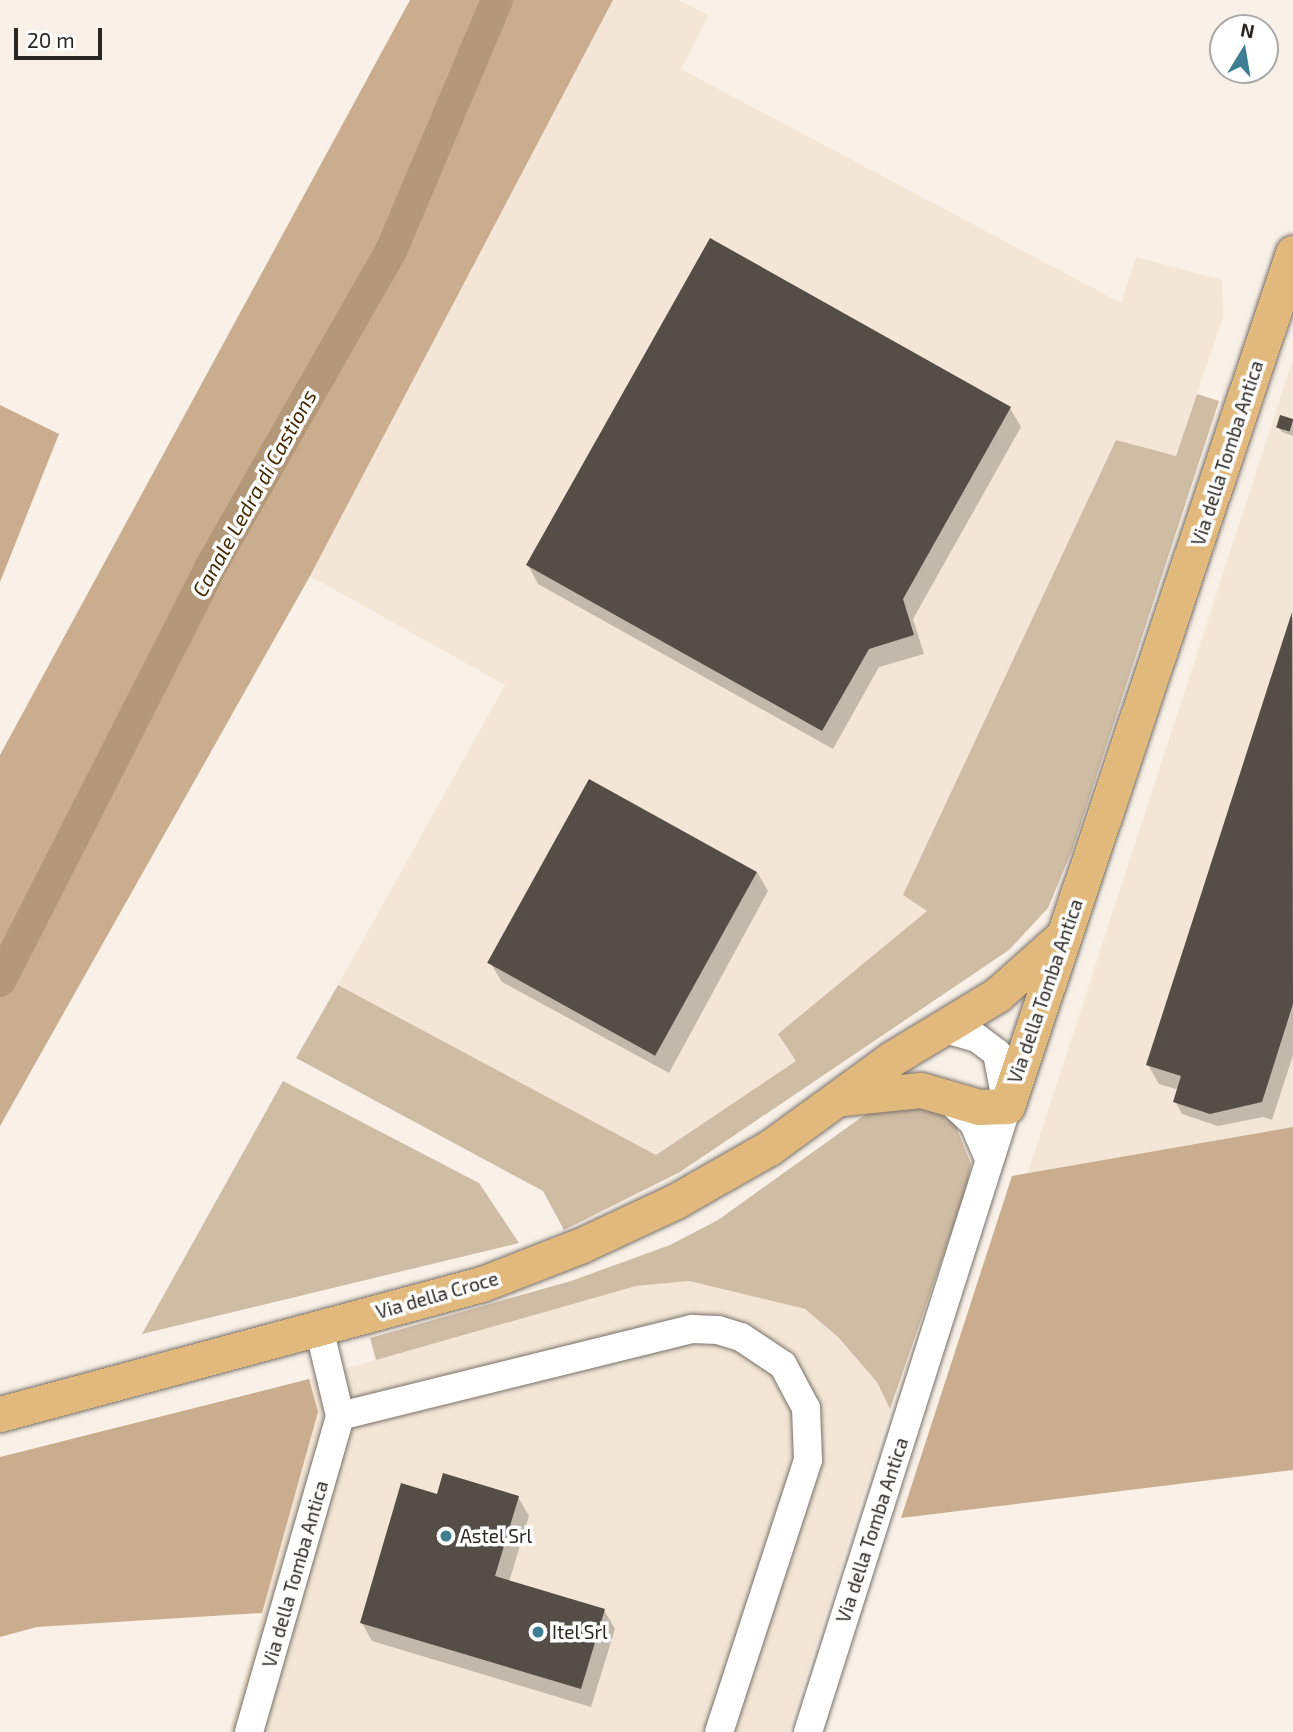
<!DOCTYPE html>
<html>
<head>
<meta charset="utf-8">
<style>
  body { margin:0 }
  #map { position:relative; width:1293px; height:1732px; overflow:hidden; background:#f9f1e8; font-family:"Exo 2",sans-serif }
  div>[style] { position:absolute }
  [style*='--x'] { left:calc(var(--x)*1px); top:calc(var(--y)*1px); width:calc(var(--w)*1px); rotate:calc(var(--a)*1deg) }
  .built>* { inset:0; background:#f3e6d6 }
  .green>* { inset:0; background:#cfbca5 }
  .forest>* { inset:0; background:#c9ad8e }
  .shadow>* { inset:0; background:#0003 }
  .canal>* { height:32px; margin:-16px; padding:0 16px; transform-origin:16px; border-radius:16px; background:#b39879 }
  .building>* { inset:0; background:#544e46; transform-origin:0 0 }
  .roads { filter:drop-shadow(0 0 2px #787169) drop-shadow(0 0 2px #787169) }
  .minor>* { height:28px; margin:-14px; padding:0 14px; transform-origin:14px; border-radius:14px; background:#fff }
  .major>* { height:35px; margin:-17.5px; padding:0 17.5px; transform-origin:17.5px; border-radius:17.5px; background:#e2b97c }
  .dots>* { width:19px; height:19px; translate:-50% -50%; box-sizing:border-box; border:4px solid #fff; border-radius:50% }
  span { translate:-50% -50%; white-space:nowrap; text-align:center; line-height:1.15; -webkit-text-stroke:7px #fff; paint-order:stroke }
  .street-label { font-size:19px; color:#2a2723 }
  .poi-label { font-size:19px; color:#2a2723 }
  .left { translate:0 -50%; text-align:left }
  .water-label { font-size:21px; color:#442900; font-style:italic }
  .north { position:absolute; left:1209px; top:14px; width:70px; height:70px; box-sizing:border-box; background:#fff; border:2px solid #aaa9a7; border-radius:50%; rotate:11deg; font-size:19px; font-weight:700; line-height:28px; text-align:center; color:#2a2723 }
  .north::after { content:''; display:block; margin:auto; width:24px; height:32px; background:#3e7e92; clip-path:polygon(50% 0,100% 100%,50% 72%,0 100%) }
  .scale { position:absolute; left:14px; top:28px; width:88px; height:32px; box-sizing:border-box; border:4px solid #2a2723; border-top:0; padding-left:9px; font-size:21px; line-height:24px; white-space:nowrap; color:#2a2723; -webkit-text-stroke:5px #fff; paint-order:stroke }
</style>
</head>
<body>
<div id="map">
  <div class="built">
    <div style="clip-path:polygon(613px 0,678px 0,708px 15px,681px 69px,1121px 303px,1136px 257px,1222px 280px,1223px 317px,1021px 911px,656px 1155px,338px 985px,505px 685px,310px 576px)"></div>
    <div style="clip-path:polygon(1293px 359px,1293px 1127px,1027px 1175px)"></div>
    <div style="clip-path:polygon(689px 1281px,805px 1309px,838px 1337px,877px 1382px,890px 1409px,788px 1732px,229px 1732px,318px 1413px,309px 1379px,636px 1286px)"></div>
  </div>
  <div class="green">
    <div style="clip-path:polygon(1197px 394px,1219px 401px,1073px 848px,1048px 908px,1009px 950px,680px 1172px,564px 1230px,543px 1191px,296px 1058px,338px 985px,656px 1155px,796px 1061px,778px 1034px,927px 911px,903px 895px,1116px 440px,1176px 456px)"></div>
    <div style="clip-path:polygon(283px 1081px,479px 1183px,519px 1243px,142px 1334px)"></div>
    <div style="clip-path:polygon(919px 1105px,941px 1112px,955px 1124px,971px 1164px,967px 1187px,890px 1409px,877px 1382px,838px 1337px,805px 1309px,689px 1281px,636px 1286px,376px 1360px,370px 1338px,571px 1281px,670px 1245px,718px 1220px,873px 1109px)"></div>
  </div>
  <div class="forest">
    <div style="clip-path:polygon(410px 0,613px 0,310px 576px,0 1126px,0 755px)"></div>
    <div style="clip-path:polygon(0 405px,59px 434px,0 582px)"></div>
    <div style="clip-path:polygon(1293px 1127px,1293px 1470px,901px 1518px,1012px 1176px)"></div>
    <div style="clip-path:polygon(309px 1379px,318px 1412px,262px 1613px,37px 1627px,0 1637px,0 1457px)"></div>
  </div>
  <div class="shadow">
    <div style="clip-path:polygon(1010px 408px,1021px 427px,913px 619px,924px 654px,879px 667px,833px 749px,538px 584px,528px 565px)"></div>
    <div style="clip-path:polygon(1293px 420px,1293px 436px,1282px 432px,1278px 427px)"></div>
    <div style="clip-path:polygon(1293px 616px,1293px 1055px,1272px 1120px,1263px 1117px,1218px 1126px,1182px 1114px,1175px 1101px,1179px 1090px,1159px 1084px,1148px 1065px)"></div>
    <div style="clip-path:polygon(757px 872px,768px 891px,669px 1073px,502px 982px,491px 964px)"></div>
    <div style="clip-path:polygon(438px 1496px,518px 1497px,529px 1516px,509px 1582px,604px 1610px,615px 1629px,591px 1707px,372px 1641px,362px 1623px)"></div>
  </div>
  <div class="canal">
    <div style="--x:0;--y:981;--w:463;--a:-63"></div>
    <div style="--x:210;--y:568;--w:365;--a:-60.3"></div>
    <div style="--x:391;--y:251;--w:272;--a:-67.1"></div>
  </div>
  <div class="building">
    <div style="clip-path:polygon(710px 238px,1011px 407px,903px 599px,914px 635px,869px 649px,822px 731px,526px 565px)"></div>
    <div style="left:1280px;top:415px;width:14px;height:13px;rotate:17deg"></div>
    <div style="clip-path:polygon(1292px 612px,1293px 1004px,1262px 1102px,1210px 1114px,1173px 1102px,1181px 1076px,1146px 1065px)"></div>
    <div style="left:589px;top:779px;width:192px;height:210px;rotate:29deg"></div>
    <div style="clip-path:polygon(443px 1473px,519px 1496px,495px 1576px,605px 1609px,581px 1689px,360px 1623px,401px 1483px,437px 1494px)"></div>
  </div>
  <div class="roads">
    <div class="minor">
      <div style="--x:948;--y:1099;--w:34;--a:43"></div>
      <div style="--x:973;--y:1122;--w:40;--a:66.6"></div>
      <div style="--x:340;--y:1416;--w:363;--a:-13.9"></div>
      <div style="--x:692;--y:1329;--w:26;--a:2"></div>
      <div style="--x:718;--y:1330;--w:24;--a:17"></div>
      <div style="--x:741;--y:1337;--w:50;--a:33.7"></div>
      <div style="--x:783;--y:1365;--w:49;--a:61.9"></div>
      <div style="--x:806;--y:1408;--w:52;--a:87.8"></div>
      <div style="--x:808;--y:1460;--w:286;--a:108.1"></div>
      <div style="--x:249;--y:1732;--w:329;--a:-73.9"></div>
      <div style="--x:340;--y:1416;--w:90;--a:-103.4"></div>
      <div style="--x:808;--y:1732;--w:657;--a:-72.36"></div>
      <div style="--x:1007;--y:1106;--w:54;--a:-100.7"></div>
      <div style="--x:997;--y:1053;--w:25;--a:-143"></div>
      <div style="--x:977;--y:1038;--w:32;--a:-164"></div>
    </div>
    <div class="major">
      <div style="--x:843;--y:1098;--w:78;--a:-5.9"></div>
      <div style="--x:921;--y:1090;--w:60;--a:16.3"></div>
      <div style="--x:979;--y:1107;--w:28;--a:-2"></div>
      <div style="--x:1007;--y:1106;--w:900;--a:-71.46"></div>
      <div style="--x:0;--y:1414;--w:499;--a:-15.1"></div>
      <div style="--x:482;--y:1284;--w:107;--a:-21.3"></div>
      <div style="--x:582;--y:1245;--w:104;--a:-25.1"></div>
      <div style="--x:676;--y:1201;--w:107;--a:-29.7"></div>
      <div style="--x:769;--y:1148;--w:153;--a:-36"></div>
      <div style="--x:893;--y:1058;--w:122;--a:-31.2"></div>
      <div style="--x:997;--y:995;--w:89;--a:-41.8"></div>
    </div>
  </div>
  <div class="dots">
    <div style="left:446px;top:1536px;background:#3e7e92"></div>
    <div style="left:538px;top:1632px;background:#3e7e92"></div>
  </div>
  <div class="street-label">
    <span style="left:1227px;top:453px;rotate:-72deg">Via della Tomba Antica</span>
    <span style="left:1045px;top:991px;rotate:-71deg">Via della Tomba Antica</span>
    <span style="left:437px;top:1295px;rotate:-16deg">Via della Croce</span>
    <span style="left:872px;top:1530px;rotate:-72deg">Via della Tomba Antica</span>
    <span style="left:295px;top:1574px;rotate:-74deg">Via della Tomba Antica</span>
  </div>
  <div class="poi-label">
    <span class="left" style="left:460px;top:1536px">Astel Srl</span>
    <span class="left" style="left:552px;top:1632px">Itel Srl</span>
  </div>
  <div class="water-label">
    <span style="left:254px;top:493px;rotate:-61deg">Canale Ledra di Castions</span>
  </div>
  <div class="north">N</div>
  <div class="scale">20 m</div>
</div>
</body>
</html>
